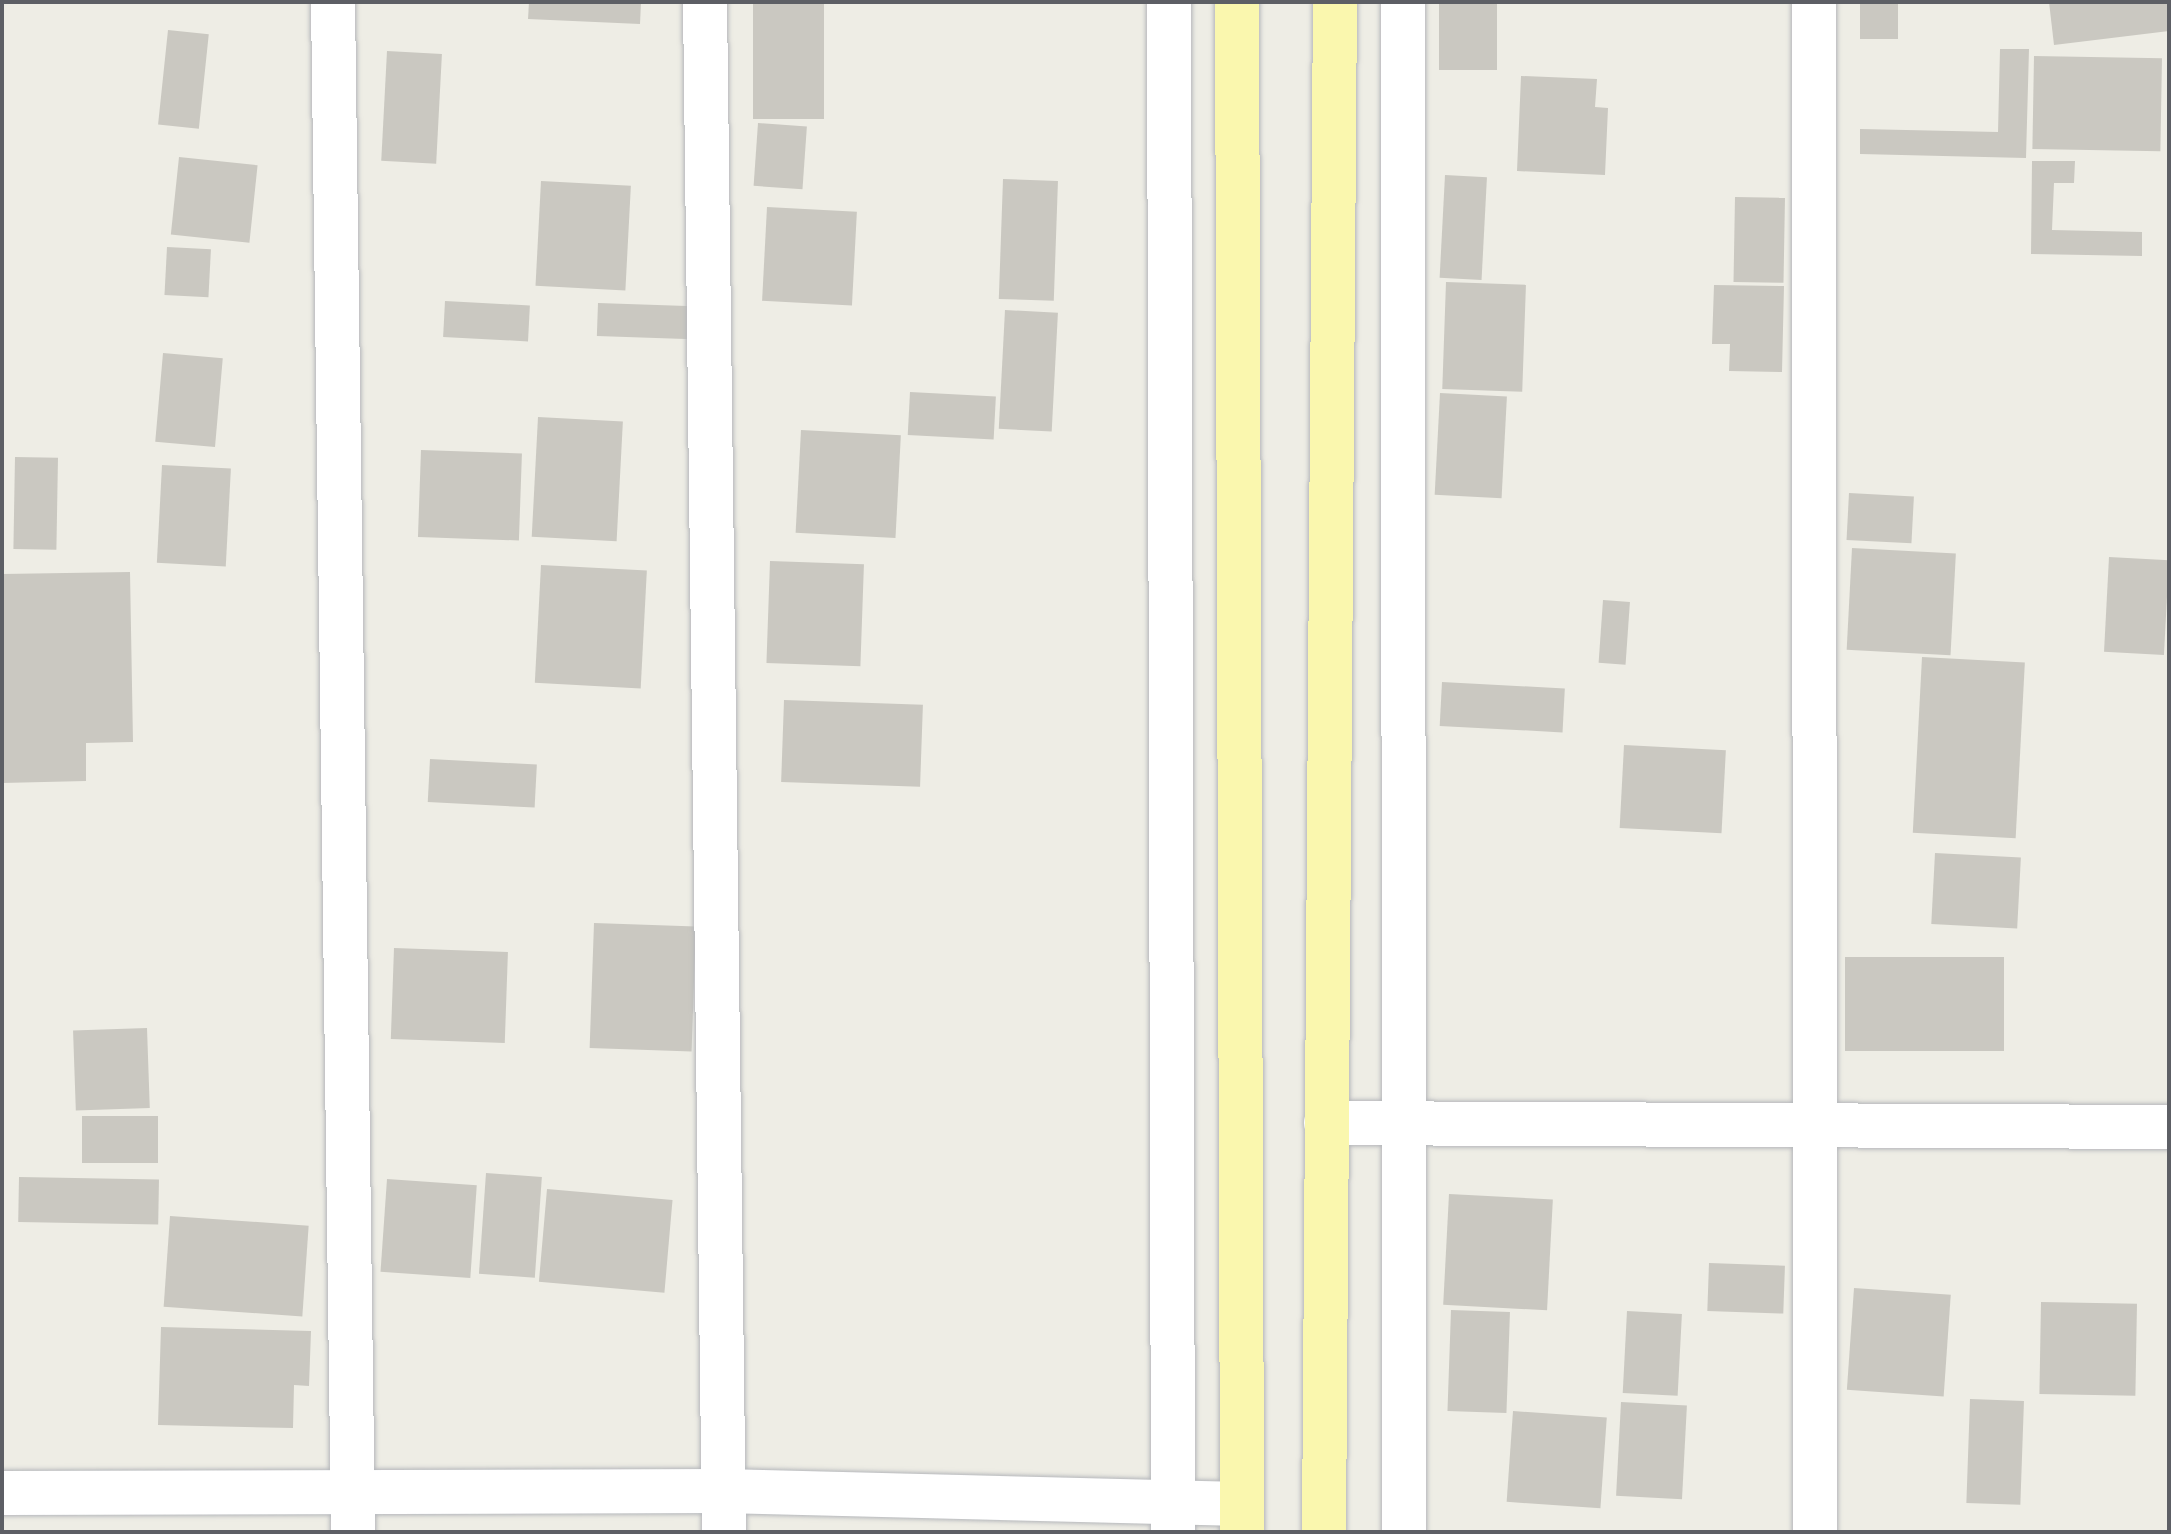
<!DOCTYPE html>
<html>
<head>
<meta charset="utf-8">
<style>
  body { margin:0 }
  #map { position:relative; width:2171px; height:1534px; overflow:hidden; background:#eeede5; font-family:"PT Sans Narrow",sans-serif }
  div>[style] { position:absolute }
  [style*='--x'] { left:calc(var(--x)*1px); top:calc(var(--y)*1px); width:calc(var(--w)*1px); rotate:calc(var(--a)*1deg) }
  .building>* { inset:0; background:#cac8c1; transform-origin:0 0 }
  .roads { filter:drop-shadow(0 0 2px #b5b7bb) drop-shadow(0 0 2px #b5b7bb) }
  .minor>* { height:44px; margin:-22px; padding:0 22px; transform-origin:22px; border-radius:22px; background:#fff }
  .major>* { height:44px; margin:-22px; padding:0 22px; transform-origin:22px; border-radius:22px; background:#faf7ae }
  span { translate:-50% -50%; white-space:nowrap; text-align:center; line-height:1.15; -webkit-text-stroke:6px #fff; paint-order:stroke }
  .frame { position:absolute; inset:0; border:4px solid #5d5f65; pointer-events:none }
</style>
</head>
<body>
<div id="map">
  <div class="building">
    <div style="clip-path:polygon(529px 2px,641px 2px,640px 24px,528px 19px)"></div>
    <div style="left:753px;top:2px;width:71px;height:117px"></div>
    <div style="left:1439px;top:2px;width:58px;height:68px"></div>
    <div style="left:1860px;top:2px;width:38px;height:37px"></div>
    <div style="clip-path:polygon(2049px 2px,2169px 2px,2169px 31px,2054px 45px)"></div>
    <div style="left:168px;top:30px;width:41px;height:95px;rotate:6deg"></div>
    <div style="clip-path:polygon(2000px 49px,2029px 49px,2026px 158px,1860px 154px,1860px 129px,1998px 132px)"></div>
    <div style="left:387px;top:51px;width:55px;height:110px;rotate:3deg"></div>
    <div style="left:2034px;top:56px;width:128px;height:93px;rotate:1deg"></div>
    <div style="clip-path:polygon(1521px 76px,1597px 79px,1595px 107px,1608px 108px,1605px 175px,1517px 171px)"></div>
    <div style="left:758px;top:123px;width:49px;height:63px;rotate:4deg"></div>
    <div style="left:179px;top:157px;width:79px;height:78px;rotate:6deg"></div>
    <div style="clip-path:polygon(2032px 161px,2075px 161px,2074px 183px,2054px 183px,2052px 230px,2142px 232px,2142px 256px,2031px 254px)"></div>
    <div style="left:1445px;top:175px;width:42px;height:103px;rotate:3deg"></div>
    <div style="left:1003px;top:179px;width:55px;height:120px;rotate:2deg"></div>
    <div style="left:541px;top:181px;width:90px;height:105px;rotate:3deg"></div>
    <div style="left:1735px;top:197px;width:50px;height:85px;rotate:1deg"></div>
    <div style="left:767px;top:207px;width:90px;height:94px;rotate:3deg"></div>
    <div style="left:167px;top:247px;width:44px;height:48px;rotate:3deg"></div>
    <div style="left:1446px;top:282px;width:80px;height:107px;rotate:2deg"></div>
    <div style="clip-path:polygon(1714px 285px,1784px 286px,1782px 372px,1729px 371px,1730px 344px,1712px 344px)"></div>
    <div style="left:445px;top:301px;width:85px;height:36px;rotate:3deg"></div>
    <div style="left:598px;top:303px;width:96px;height:33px;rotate:2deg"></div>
    <div style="left:1005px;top:310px;width:53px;height:119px;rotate:3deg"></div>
    <div style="left:163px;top:353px;width:60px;height:89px;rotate:5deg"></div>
    <div style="left:910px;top:392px;width:86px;height:43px;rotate:3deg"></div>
    <div style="left:1440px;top:393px;width:67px;height:102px;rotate:3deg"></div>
    <div style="left:538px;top:417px;width:85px;height:120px;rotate:3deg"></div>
    <div style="left:801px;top:430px;width:100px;height:103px;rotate:3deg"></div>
    <div style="left:421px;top:450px;width:101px;height:87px;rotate:2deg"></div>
    <div style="left:15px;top:457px;width:43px;height:92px;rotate:1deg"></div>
    <div style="left:162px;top:465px;width:69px;height:98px;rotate:3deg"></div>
    <div style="left:1849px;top:493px;width:65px;height:47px;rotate:3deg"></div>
    <div style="left:1852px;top:548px;width:104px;height:102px;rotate:3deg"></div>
    <div style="left:2109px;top:557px;width:60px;height:95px;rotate:3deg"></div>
    <div style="left:770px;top:561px;width:94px;height:102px;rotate:2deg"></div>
    <div style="left:541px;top:565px;width:106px;height:118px;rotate:3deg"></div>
    <div style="clip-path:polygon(130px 572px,133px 742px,86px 743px,86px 781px,2px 783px,2px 574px)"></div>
    <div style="left:1603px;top:600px;width:27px;height:63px;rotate:4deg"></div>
    <div style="left:1922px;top:657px;width:103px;height:176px;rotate:3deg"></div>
    <div style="left:1442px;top:682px;width:123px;height:44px;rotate:3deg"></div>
    <div style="left:784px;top:700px;width:139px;height:82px;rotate:2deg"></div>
    <div style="left:1624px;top:745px;width:102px;height:83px;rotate:3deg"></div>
    <div style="left:430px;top:759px;width:107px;height:43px;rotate:3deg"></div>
    <div style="left:1935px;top:853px;width:86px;height:71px;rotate:3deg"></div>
    <div style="left:594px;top:923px;width:102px;height:125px;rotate:2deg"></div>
    <div style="left:394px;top:948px;width:114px;height:91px;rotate:2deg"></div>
    <div style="left:1845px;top:957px;width:159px;height:94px"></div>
    <div style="left:147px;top:1028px;width:80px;height:74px;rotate:88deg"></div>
    <div style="left:158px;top:1116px;width:47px;height:76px;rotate:90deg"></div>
    <div style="left:486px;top:1173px;width:56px;height:101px;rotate:4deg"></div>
    <div style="left:19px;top:1177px;width:140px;height:45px;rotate:1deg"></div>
    <div style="left:387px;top:1179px;width:90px;height:93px;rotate:4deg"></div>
    <div style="left:547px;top:1189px;width:126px;height:93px;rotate:5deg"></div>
    <div style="left:1449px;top:1194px;width:104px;height:111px;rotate:3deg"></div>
    <div style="left:170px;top:1216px;width:139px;height:91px;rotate:4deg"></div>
    <div style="left:1709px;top:1263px;width:76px;height:48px;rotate:2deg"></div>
    <div style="left:1854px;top:1288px;width:97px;height:102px;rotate:4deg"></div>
    <div style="left:2041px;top:1302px;width:96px;height:92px;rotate:1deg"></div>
    <div style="left:1451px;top:1310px;width:59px;height:101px;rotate:2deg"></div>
    <div style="left:1627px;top:1311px;width:55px;height:82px;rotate:3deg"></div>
    <div style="clip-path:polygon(161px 1327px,311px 1331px,309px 1386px,294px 1385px,293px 1428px,158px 1425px)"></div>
    <div style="left:1970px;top:1399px;width:54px;height:104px;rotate:2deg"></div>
    <div style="left:1621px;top:1402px;width:66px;height:94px;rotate:3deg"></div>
    <div style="left:1513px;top:1411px;width:94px;height:91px;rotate:4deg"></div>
  </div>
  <div class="roads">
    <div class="minor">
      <div style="--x:333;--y:2;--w:1530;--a:89.25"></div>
      <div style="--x:705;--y:2;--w:1530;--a:89.29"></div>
      <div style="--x:1169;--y:2;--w:1530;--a:89.85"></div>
      <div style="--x:1403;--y:2;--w:1530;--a:89.96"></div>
      <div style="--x:1814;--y:2;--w:1530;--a:89.96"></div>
      <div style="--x:1326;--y:1123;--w:843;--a:0.27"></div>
      <div style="--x:2;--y:1493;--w:721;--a:-0.16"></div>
      <div style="--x:723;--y:1491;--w:519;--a:1.43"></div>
    </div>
    <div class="major">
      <div style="--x:1237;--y:2;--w:1530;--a:89.81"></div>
      <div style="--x:1324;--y:1532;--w:1530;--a:-89.59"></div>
    </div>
  </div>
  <div class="frame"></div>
</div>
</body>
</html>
